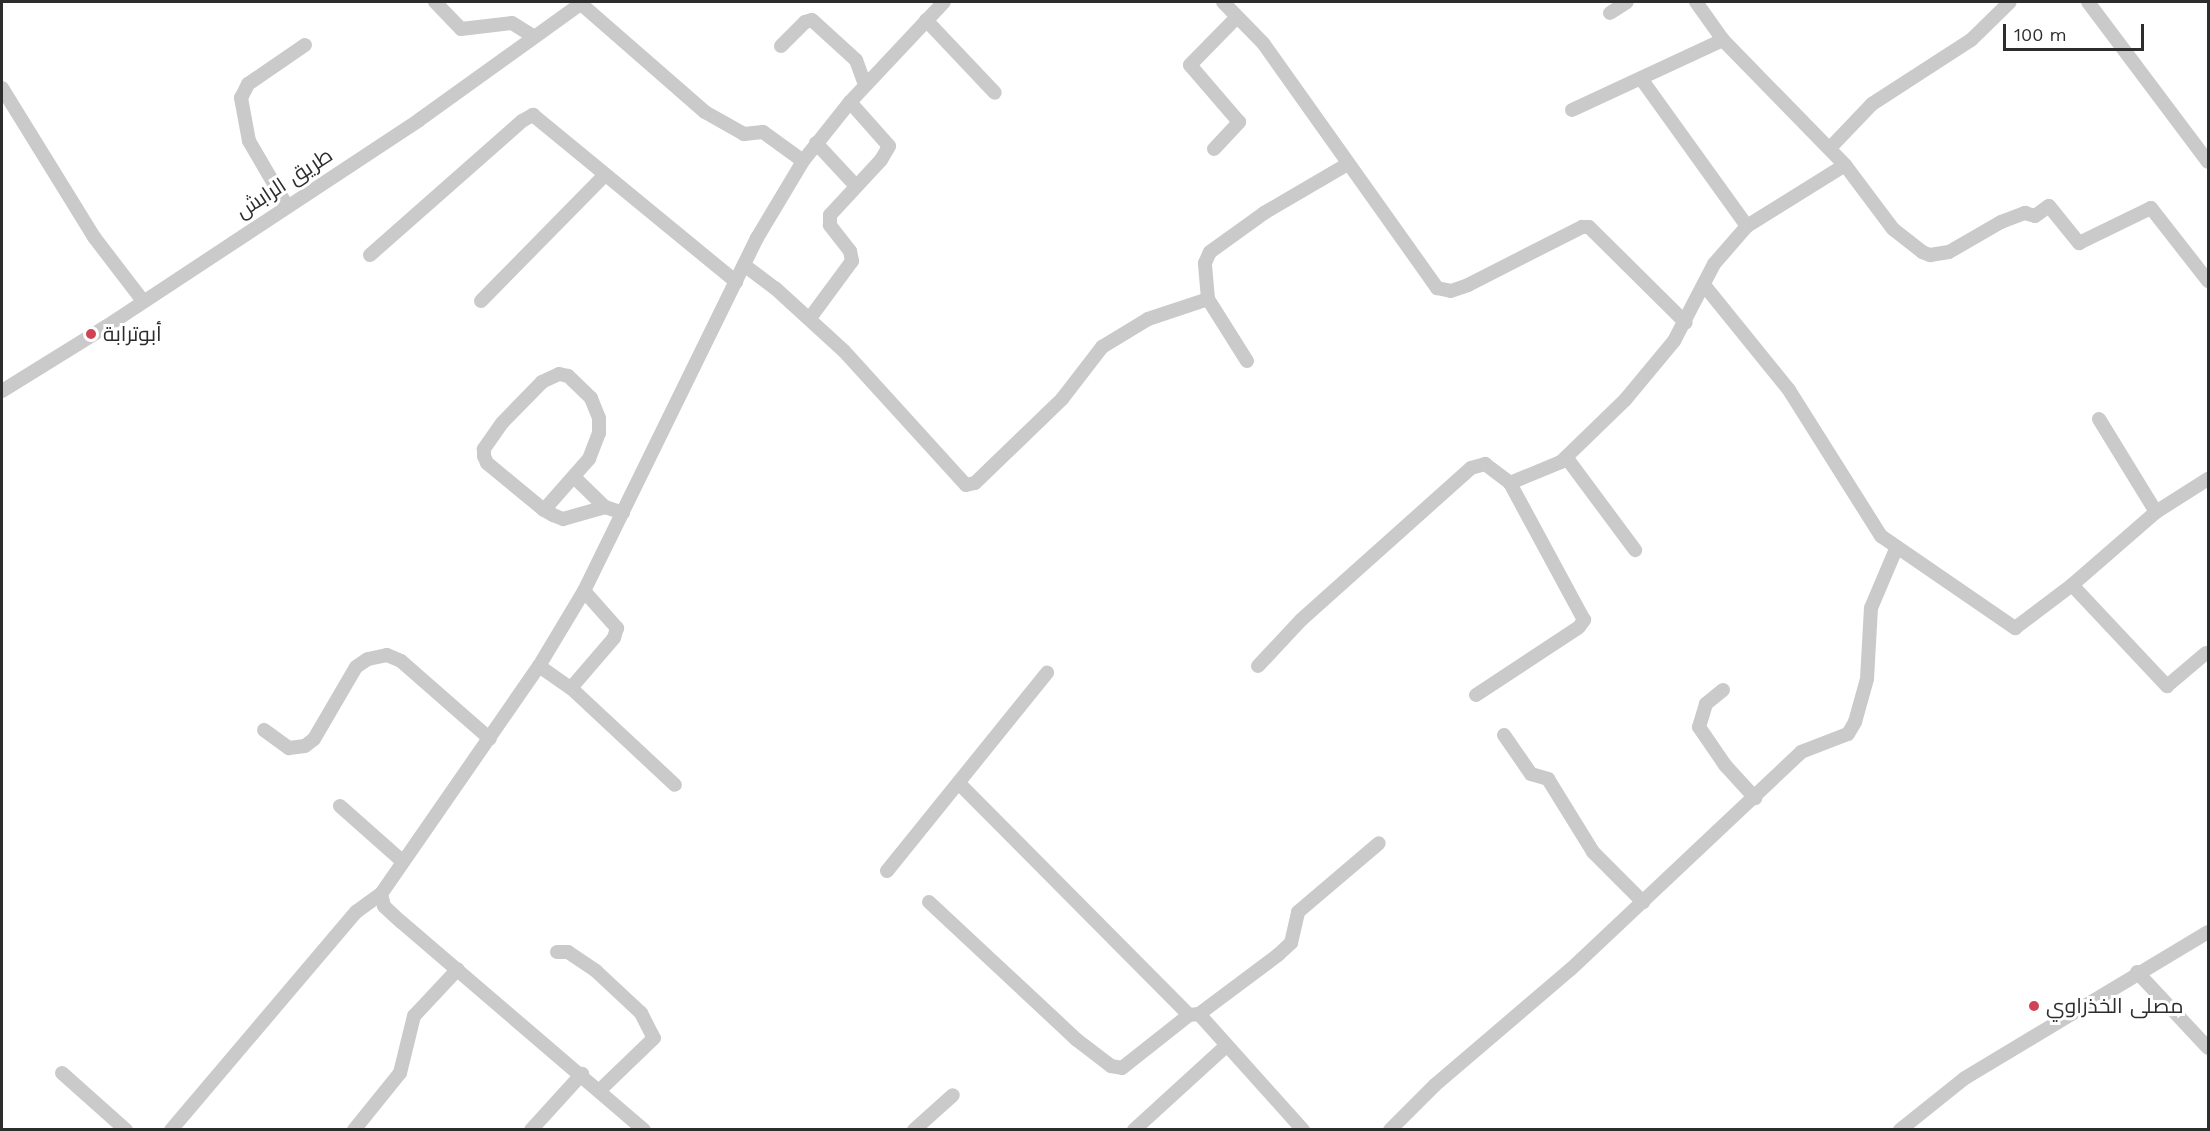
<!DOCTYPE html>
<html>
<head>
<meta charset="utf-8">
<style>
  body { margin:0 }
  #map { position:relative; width:2210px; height:1131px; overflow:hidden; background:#fff; font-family:"Work Sans",Cairo,sans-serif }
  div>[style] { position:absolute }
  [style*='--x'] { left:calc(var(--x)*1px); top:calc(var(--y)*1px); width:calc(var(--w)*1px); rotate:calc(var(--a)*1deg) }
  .minor>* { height:14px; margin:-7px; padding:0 7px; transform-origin:7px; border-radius:7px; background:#cacaca }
  .dots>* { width:16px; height:16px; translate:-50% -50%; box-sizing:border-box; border:3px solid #fff; border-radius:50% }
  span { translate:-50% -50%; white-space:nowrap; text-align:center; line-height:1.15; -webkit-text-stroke:6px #fff; paint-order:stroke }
  .street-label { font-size:21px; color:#2d2d2d }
  .poi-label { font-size:21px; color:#2d2d2d }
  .left { translate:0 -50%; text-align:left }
  .frame { position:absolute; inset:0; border:3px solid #2d2d2d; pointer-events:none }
  .scale { position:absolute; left:2003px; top:24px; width:141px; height:27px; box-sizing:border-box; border:3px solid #2d2d2d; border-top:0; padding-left:8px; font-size:18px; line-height:21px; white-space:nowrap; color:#2d2d2d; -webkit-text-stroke:4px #fff; paint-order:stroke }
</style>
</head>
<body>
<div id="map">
  <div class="minor">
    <div style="--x:435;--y:2;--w:37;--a:46"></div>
    <div style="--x:461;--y:29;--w:51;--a:-6.7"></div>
    <div style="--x:512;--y:23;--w:26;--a:32"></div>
    <div style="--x:1223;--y:2;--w:57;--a:45.7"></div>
    <div style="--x:1263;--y:43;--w:301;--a:54.6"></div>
    <div style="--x:1437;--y:288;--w:14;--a:12"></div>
    <div style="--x:1451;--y:291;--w:18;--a:-19"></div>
    <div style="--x:1468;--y:285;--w:128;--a:-27"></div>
    <div style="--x:1582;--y:227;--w:7;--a:0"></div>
    <div style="--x:1589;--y:227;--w:136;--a:44.7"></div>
    <div style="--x:1696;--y:2;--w:47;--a:54.6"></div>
    <div style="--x:1723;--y:40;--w:175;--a:45.7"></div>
    <div style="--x:1845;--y:165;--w:80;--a:53.1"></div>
    <div style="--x:1893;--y:229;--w:37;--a:38"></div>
    <div style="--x:1922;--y:252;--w:9;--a:21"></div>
    <div style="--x:1930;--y:255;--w:19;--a:-9"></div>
    <div style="--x:1949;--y:252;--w:60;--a:-30"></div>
    <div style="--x:2001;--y:222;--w:26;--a:-21"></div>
    <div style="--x:2025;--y:213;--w:10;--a:17"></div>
    <div style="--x:2035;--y:216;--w:17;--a:-36"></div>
    <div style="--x:2049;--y:206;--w:48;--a:51"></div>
    <div style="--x:2079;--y:243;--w:80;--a:-25.9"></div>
    <div style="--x:2151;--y:208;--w:93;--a:52"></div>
    <div style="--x:2088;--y:2;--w:200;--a:53.1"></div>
    <div style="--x:580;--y:3;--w:166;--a:41.1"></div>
    <div style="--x:705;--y:112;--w:45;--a:29.4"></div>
    <div style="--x:744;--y:134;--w:19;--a:-6"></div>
    <div style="--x:763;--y:132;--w:49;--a:35.9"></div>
    <div style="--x:1610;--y:13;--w:20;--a:-33"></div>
    <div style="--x:926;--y:20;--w:100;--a:46.6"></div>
    <div style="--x:781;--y:46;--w:34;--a:-45"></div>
    <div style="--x:805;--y:22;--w:7;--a:-16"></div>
    <div style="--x:812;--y:20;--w:59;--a:42.3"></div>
    <div style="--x:856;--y:60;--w:27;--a:70"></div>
    <div style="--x:1642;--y:80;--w:180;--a:54.3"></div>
    <div style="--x:2;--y:88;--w:175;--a:58.3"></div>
    <div style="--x:94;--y:237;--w:81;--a:52.6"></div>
    <div style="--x:1572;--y:110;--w:166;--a:-24.9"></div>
    <div style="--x:816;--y:143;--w:57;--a:47.1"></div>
    <div style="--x:1830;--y:148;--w:61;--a:-46.3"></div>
    <div style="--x:1872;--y:104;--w:118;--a:-32.9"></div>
    <div style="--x:1971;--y:40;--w:54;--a:-44.3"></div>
    <div style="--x:1214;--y:149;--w:37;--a:-47"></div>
    <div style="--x:1239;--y:122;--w:75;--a:-130.7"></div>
    <div style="--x:1190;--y:65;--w:67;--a:-45.6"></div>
    <div style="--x:287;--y:206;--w:75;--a:-120.3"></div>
    <div style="--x:249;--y:141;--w:44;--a:-100.5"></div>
    <div style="--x:241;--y:98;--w:16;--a:-63"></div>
    <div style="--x:248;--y:84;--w:69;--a:-34.4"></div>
    <div style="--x:370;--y:255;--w:203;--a:-41.4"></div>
    <div style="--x:522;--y:121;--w:13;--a:-29"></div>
    <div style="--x:533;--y:115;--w:263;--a:39.4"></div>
    <div style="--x:744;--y:265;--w:39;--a:37"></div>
    <div style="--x:775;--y:288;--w:93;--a:42.4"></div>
    <div style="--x:844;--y:351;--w:181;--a:47.7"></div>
    <div style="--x:966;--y:485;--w:9;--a:-13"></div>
    <div style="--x:975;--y:483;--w:121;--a:-44"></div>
    <div style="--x:1062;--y:399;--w:66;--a:-52.4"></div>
    <div style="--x:1102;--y:347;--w:54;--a:-31.3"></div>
    <div style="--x:1148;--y:319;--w:63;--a:-18.4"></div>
    <div style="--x:1704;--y:285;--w:135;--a:51"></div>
    <div style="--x:1789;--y:390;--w:173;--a:57.8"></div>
    <div style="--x:1881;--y:536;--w:163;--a:34.5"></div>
    <div style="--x:2015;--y:628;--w:71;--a:-37"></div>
    <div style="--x:2072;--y:585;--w:111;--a:-41"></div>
    <div style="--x:2156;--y:512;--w:62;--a:-32.4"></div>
    <div style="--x:481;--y:301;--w:177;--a:-45.5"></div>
    <div style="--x:810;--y:318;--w:71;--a:-53.6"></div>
    <div style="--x:852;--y:261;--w:10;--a:-101"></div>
    <div style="--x:850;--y:251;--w:33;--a:-128"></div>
    <div style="--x:830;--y:225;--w:10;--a:-90"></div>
    <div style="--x:830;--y:215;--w:75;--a:-47.2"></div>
    <div style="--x:881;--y:160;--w:16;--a:-60"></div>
    <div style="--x:889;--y:146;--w:59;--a:-131.6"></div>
    <div style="--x:1247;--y:361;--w:73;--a:-122.2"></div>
    <div style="--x:1208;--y:299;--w:36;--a:-95"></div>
    <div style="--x:1205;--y:263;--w:12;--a:-66"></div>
    <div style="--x:1210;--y:252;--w:67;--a:-35.8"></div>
    <div style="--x:1264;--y:213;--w:97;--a:-30.3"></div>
    <div style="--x:2;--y:391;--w:123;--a:-31.8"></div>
    <div style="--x:107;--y:326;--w:374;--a:-33.4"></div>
    <div style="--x:419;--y:120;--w:202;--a:-35.7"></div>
    <div style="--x:2099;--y:419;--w:109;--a:58.5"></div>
    <div style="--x:1566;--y:457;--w:116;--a:53.4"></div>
    <div style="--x:574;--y:477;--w:43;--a:44.1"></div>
    <div style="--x:544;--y:510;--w:68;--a:-48.6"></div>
    <div style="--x:589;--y:459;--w:28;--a:-69"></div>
    <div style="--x:599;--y:433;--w:15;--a:-90"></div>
    <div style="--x:599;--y:418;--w:22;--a:-112"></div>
    <div style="--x:591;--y:398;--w:32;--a:-136"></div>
    <div style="--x:568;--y:376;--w:9;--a:-167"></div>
    <div style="--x:559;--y:374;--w:19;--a:155"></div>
    <div style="--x:542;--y:382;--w:57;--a:134.3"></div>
    <div style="--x:502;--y:423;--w:32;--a:125"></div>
    <div style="--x:484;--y:449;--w:7;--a:90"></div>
    <div style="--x:484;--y:456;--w:8;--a:67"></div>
    <div style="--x:487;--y:463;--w:74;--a:39.5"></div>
    <div style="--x:544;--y:510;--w:10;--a:29"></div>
    <div style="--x:553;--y:515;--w:11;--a:22"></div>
    <div style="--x:563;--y:519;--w:44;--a:-15.9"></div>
    <div style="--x:605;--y:507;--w:19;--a:18"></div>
    <div style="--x:2072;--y:585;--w:139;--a:46.8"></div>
    <div style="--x:2167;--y:686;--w:51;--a:-40.2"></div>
    <div style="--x:584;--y:591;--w:50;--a:48.3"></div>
    <div style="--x:617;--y:628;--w:10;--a:107"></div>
    <div style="--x:614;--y:638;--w:66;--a:130.7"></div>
    <div style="--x:571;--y:688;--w:142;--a:43"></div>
    <div style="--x:539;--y:666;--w:39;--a:35"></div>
    <div style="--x:1258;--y:666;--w:63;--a:-46.9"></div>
    <div style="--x:1301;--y:620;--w:228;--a:-41.8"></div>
    <div style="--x:1471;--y:468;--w:15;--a:-16"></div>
    <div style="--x:1485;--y:464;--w:31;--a:37"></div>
    <div style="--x:1723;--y:690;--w:22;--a:141"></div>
    <div style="--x:1706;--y:704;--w:24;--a:107"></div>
    <div style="--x:1699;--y:727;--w:46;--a:55.6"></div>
    <div style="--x:1725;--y:765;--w:45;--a:47.7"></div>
    <div style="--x:1476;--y:695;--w:123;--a:-33.4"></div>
    <div style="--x:1579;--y:627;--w:9;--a:-54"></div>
    <div style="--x:1584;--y:620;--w:156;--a:-118.4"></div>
    <div style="--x:1510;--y:483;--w:55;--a:-22.4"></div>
    <div style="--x:1561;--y:462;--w:89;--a:-44.1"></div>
    <div style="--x:1625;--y:400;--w:77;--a:-50.3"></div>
    <div style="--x:1674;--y:341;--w:87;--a:-62.5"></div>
    <div style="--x:1714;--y:264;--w:50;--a:-49"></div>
    <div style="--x:1747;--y:226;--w:115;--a:-31.9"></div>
    <div style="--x:264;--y:730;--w:31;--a:36"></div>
    <div style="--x:289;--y:748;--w:16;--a:-7"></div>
    <div style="--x:305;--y:746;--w:11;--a:-38"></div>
    <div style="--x:314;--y:739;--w:83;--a:-59.7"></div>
    <div style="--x:356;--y:667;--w:14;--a:-34"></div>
    <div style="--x:368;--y:659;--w:19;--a:-12"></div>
    <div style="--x:387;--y:655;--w:15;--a:23"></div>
    <div style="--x:401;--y:661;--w:118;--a:41.2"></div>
    <div style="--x:1504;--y:735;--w:47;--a:55.3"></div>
    <div style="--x:1531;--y:774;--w:18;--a:16"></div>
    <div style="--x:1548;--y:779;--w:86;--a:58.3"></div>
    <div style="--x:1593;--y:852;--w:71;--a:45"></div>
    <div style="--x:340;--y:806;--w:83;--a:41.6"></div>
    <div style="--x:887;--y:871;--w:255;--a:-51.1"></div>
    <div style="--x:929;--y:902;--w:202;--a:43"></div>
    <div style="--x:1077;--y:1040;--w:43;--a:37.4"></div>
    <div style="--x:1111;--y:1066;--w:11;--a:10"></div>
    <div style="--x:1122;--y:1068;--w:85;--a:-38.3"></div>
    <div style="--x:1189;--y:1015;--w:327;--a:-134.8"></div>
    <div style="--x:557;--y:952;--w:11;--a:0"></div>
    <div style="--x:568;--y:952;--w:34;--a:34"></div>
    <div style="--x:596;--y:971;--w:62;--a:43"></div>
    <div style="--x:641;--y:1013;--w:28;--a:63"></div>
    <div style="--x:654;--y:1038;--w:75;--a:136.1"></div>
    <div style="--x:2137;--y:972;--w:104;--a:46.9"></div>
    <div style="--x:1199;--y:1014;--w:156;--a:48.1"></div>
    <div style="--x:1189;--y:1015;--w:10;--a:-6"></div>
    <div style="--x:1199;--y:1014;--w:99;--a:-36.8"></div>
    <div style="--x:1278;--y:955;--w:18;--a:-43"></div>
    <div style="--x:1291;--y:943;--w:32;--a:-77"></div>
    <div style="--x:1298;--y:912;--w:106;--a:-40.4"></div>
    <div style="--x:62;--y:1073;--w:86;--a:41.7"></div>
    <div style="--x:171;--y:1130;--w:286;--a:-49.7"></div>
    <div style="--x:356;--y:912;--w:31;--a:-36"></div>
    <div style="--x:354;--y:1130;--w:73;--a:-51.1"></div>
    <div style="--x:400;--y:1073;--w:59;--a:-76.2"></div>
    <div style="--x:414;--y:1016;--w:64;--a:-46.9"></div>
    <div style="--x:531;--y:1130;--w:76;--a:-47.7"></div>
    <div style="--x:644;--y:1130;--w:320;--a:-139.4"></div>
    <div style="--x:401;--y:922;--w:23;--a:-137"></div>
    <div style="--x:384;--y:906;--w:12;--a:-104"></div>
    <div style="--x:381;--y:894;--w:277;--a:-55.3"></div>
    <div style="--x:539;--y:666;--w:87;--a:-59"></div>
    <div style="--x:584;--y:591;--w:393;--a:-63.9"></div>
    <div style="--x:757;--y:238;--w:90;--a:-59.1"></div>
    <div style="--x:803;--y:161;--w:75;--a:-51.5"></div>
    <div style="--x:850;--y:102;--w:137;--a:-46.8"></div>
    <div style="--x:914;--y:1130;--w:52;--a:-41.9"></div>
    <div style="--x:1134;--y:1130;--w:125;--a:-42.4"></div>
    <div style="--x:1390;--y:1130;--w:64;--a:-45"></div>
    <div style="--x:1435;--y:1085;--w:179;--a:-40.5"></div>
    <div style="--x:1571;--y:969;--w:316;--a:-43.3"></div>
    <div style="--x:1801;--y:752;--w:50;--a:-21"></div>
    <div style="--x:1848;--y:734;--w:14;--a:-60"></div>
    <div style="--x:1855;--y:722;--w:45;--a:-74.4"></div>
    <div style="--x:1867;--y:679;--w:71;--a:-86.8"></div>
    <div style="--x:1871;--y:608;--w:64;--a:-67"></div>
    <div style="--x:1900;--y:1130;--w:83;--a:-38.7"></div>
    <div style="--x:1965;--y:1078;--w:283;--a:-31"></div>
  </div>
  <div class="dots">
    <div style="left:91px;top:334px;background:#d04355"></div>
    <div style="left:2034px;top:1006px;background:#d04355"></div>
  </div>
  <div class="street-label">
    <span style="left:284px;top:183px;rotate:-33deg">طريق الرابش</span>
  </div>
  <div class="poi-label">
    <span class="left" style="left:103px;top:334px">أبوترابة</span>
    <span class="left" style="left:2046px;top:1006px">مصلى الخذراوي</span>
  </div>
  <div class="frame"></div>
  <div class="scale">100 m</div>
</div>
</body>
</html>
